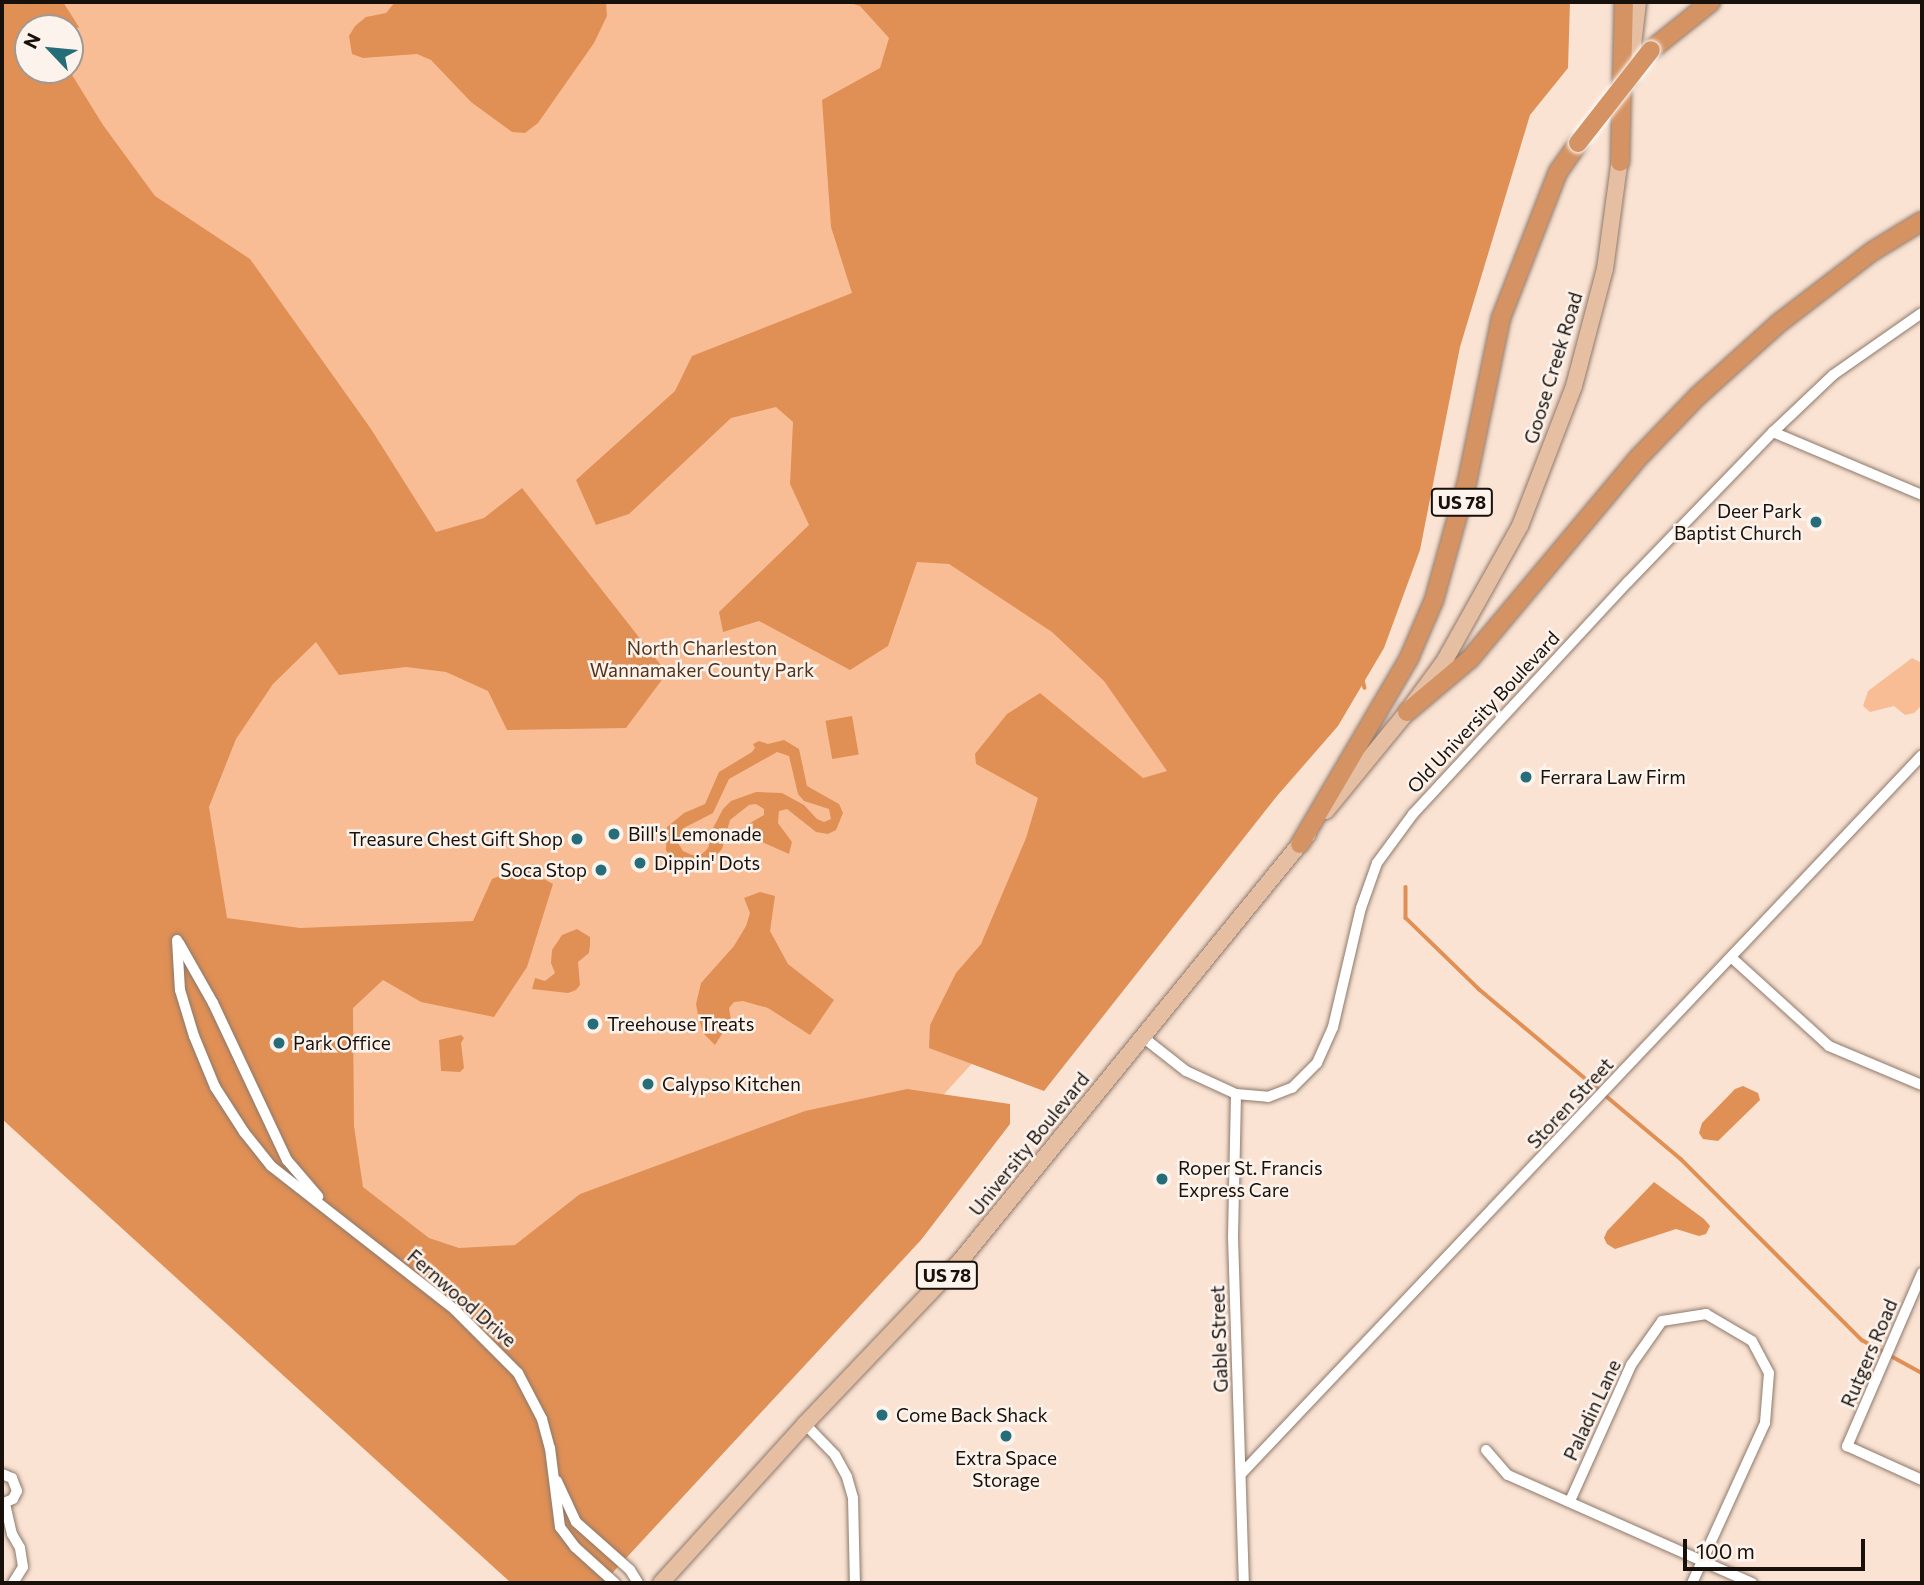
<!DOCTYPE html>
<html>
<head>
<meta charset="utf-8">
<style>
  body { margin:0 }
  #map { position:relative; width:1924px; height:1585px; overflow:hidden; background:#fae3d3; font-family:Commissioner,sans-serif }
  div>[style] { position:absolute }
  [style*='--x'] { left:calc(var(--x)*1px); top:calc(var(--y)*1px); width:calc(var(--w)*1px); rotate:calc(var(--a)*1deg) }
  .green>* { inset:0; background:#f9bd95 }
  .forest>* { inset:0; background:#e09055; transform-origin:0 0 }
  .stream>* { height:3.5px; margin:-1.75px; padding:0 1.75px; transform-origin:1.75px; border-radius:1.75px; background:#e09055 }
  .roads { filter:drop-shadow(0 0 2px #8e796b) drop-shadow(0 0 2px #8e796b) }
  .street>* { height:10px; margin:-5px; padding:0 5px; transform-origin:5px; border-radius:5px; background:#fff }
  .primary>* { height:16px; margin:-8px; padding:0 8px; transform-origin:8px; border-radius:8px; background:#e6bea1 }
  .highway>* { height:18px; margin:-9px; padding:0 9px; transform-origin:9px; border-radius:9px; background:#d59363 }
  .bridges { filter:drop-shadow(0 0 2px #fff) drop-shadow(0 0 2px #fff) }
  .highway-bridge>* { height:18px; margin:-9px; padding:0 9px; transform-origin:9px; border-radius:9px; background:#d59363 }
  .dots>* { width:19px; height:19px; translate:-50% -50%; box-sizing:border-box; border:4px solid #fdf3ed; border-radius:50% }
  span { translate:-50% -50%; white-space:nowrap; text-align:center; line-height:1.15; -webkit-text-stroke:5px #fdf3ed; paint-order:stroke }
  .shield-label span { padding:2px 5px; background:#fdf3ed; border:2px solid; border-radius:5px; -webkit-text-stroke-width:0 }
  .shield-label { font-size:18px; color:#18110b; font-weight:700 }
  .street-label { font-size:19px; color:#18110b }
  .poi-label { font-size:19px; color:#18110b }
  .right { translate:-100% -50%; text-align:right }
  .left { translate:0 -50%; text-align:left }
  .park-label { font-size:19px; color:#54331a }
  .frame { position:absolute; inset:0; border:4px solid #18110b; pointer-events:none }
  .north { position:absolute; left:14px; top:14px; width:70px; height:70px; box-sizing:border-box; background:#fdf3ed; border:2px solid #a19993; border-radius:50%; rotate:296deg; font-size:19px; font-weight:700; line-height:28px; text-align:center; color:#18110b }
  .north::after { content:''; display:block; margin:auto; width:24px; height:32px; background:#256d79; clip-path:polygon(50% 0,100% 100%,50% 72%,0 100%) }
  .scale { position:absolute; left:1683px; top:1539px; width:182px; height:32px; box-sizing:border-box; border:4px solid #18110b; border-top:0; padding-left:9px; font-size:21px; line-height:24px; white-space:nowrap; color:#18110b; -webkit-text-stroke:5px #fdf3ed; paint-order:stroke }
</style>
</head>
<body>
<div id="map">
  <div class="green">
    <div style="clip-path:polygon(evenodd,2px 2px,971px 2px,1236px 773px,538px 1541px,95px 1027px,2px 47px,2px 2px,28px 28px,70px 28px,70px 70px,28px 70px,28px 28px)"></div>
    <div style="clip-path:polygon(1912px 658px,1922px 663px,1922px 705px,1914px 713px,1905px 715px,1894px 706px,1870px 712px,1863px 706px,1868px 691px)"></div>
  </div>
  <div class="forest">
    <div style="clip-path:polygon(2px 2px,63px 2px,79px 27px,70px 32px,70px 28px,28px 28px,28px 70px,69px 70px,103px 125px,155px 196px,250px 259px,371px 429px,436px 532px,484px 518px,522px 488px,667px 673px,626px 728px,507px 730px,488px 691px,446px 672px,406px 667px,339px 675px,316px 642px,273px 684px,236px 739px,209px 807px,227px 918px,300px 928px,473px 921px,492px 879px,522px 867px,553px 884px,527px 967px,494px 1017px,421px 1002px,383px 980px,353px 1008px,354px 1126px,363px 1187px,429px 1238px,459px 1248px,515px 1245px,580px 1194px,805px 1111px,907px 1089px,1010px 1104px,1010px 1124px,921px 1240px,603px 1583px,511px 1583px,2px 1119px)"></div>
    <div style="clip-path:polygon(395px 2px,606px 2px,607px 16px,594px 43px,538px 123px,525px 133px,512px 132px,471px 102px,431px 60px,417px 54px,363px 58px,352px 54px,349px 36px,355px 26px,366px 17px,386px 13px)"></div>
    <div style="clip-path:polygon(847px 2px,1570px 2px,1568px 68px,1530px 115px,1460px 347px,1420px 550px,1384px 648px,1338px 726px,1277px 796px,1044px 1091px,929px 1048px,930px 1025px,956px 973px,981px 944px,1026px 838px,1038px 798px,976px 764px,975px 754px,1007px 714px,1040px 693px,1143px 778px,1167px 771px,1104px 681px,1052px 632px,949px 564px,917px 562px,888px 646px,850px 670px,759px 621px,723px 632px,719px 612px,809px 525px,790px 484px,793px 422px,776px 407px,731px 418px,629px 514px,596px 525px,576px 480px,675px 391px,692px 356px,852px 293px,831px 227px,822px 100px,880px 68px,889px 38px,860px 6px)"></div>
    <div style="left:852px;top:716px;width:39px;height:27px;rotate:80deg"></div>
    <div style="clip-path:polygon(evenodd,784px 740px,799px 749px,807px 786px,839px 804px,843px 813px,836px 830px,828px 834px,816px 832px,787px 809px,779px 811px,778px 823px,792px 842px,789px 854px,744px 834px,750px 823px,764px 815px,764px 809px,756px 804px,749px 805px,730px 820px,722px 849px,708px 864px,684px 867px,672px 860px,666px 850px,667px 827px,684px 813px,705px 804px,719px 772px,752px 752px,755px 748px,753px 744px,759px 741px,768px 744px,784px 740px,777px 752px,789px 756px,798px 794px,804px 801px,829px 809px,831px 819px,824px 822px,817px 819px,804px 805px,782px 793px,756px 792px,731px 801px,723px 809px,713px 828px,708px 848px,702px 854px,692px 855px,683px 851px,678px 843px,682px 829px,713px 813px,729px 779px,777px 752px)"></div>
    <div style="clip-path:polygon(760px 892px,775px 896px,770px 931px,788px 964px,834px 1000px,810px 1035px,768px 1008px,743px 1001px,734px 1002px,729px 1008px,731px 1020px,715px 1045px,703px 1033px,698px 1015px,696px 1004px,701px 983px,734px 946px,746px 926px,750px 913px,744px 898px)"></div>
    <div style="clip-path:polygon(577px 929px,590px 937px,590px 945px,589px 953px,578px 962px,580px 985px,576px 990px,568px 993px,532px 989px,535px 978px,545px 981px,555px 973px,551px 963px,552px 950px,562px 935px)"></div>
    <div style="clip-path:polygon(461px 1035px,464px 1038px,461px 1043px,464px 1068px,460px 1072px,441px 1071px,439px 1040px)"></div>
    <div style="clip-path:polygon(1743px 1086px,1758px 1093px,1760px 1100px,1718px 1141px,1703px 1139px,1699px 1133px,1702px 1123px,1735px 1089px)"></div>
    <div style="clip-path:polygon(1654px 1182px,1704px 1219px,1710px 1226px,1706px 1234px,1699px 1236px,1676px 1229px,1615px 1249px,1607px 1244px,1604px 1238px,1607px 1231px)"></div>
  </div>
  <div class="stream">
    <div style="--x:1180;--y:2;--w:19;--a:43"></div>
    <div style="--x:1194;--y:15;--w:60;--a:55.8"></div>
    <div style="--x:1228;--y:65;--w:76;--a:60.7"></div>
    <div style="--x:1265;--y:131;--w:40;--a:68"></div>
    <div style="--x:1280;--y:168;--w:47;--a:90"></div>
    <div style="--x:1280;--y:215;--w:87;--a:76"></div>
    <div style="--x:1301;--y:299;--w:113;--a:86"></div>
    <div style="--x:1309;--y:412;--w:205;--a:79.6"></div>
    <div style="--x:1346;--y:614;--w:76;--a:75.6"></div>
    <div style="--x:1406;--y:887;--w:31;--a:90"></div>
    <div style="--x:1406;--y:918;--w:102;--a:44.2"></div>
    <div style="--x:1479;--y:989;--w:264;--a:40.1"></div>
    <div style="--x:1681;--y:1159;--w:256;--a:45"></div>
    <div style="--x:1862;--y:1340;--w:68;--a:28.8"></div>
  </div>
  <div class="roads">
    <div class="street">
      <div style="--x:1773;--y:432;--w:162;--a:22.9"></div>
      <div style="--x:177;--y:940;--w:50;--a:86.6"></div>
      <div style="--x:180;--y:990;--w:48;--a:73.1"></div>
      <div style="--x:194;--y:1036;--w:55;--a:67.6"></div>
      <div style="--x:215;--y:1087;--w:54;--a:57.2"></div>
      <div style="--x:244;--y:1132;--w:43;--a:51.5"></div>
      <div style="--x:271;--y:1166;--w:234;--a:38"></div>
      <div style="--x:455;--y:1310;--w:89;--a:45"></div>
      <div style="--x:518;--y:1373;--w:52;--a:62.4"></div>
      <div style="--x:542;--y:1419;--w:30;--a:75"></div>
      <div style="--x:550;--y:1448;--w:80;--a:82.8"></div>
      <div style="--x:560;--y:1527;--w:25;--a:53"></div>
      <div style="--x:575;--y:1547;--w:54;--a:42"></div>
      <div style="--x:179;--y:943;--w:69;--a:60.5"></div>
      <div style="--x:213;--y:1003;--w:174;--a:64.8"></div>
      <div style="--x:287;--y:1160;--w:48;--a:49.3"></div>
      <div style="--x:1732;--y:958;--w:131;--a:42.2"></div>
      <div style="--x:1829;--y:1046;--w:101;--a:22.8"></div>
      <div style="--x:1144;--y:1038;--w:53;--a:38.2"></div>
      <div style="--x:1186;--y:1071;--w:55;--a:24.7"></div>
      <div style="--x:1236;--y:1094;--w:32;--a:5"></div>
      <div style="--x:1268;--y:1097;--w:26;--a:-21"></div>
      <div style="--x:1292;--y:1088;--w:35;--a:-45"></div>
      <div style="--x:1317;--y:1063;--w:39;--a:-66"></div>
      <div style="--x:1333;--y:1027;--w:122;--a:-76.8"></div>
      <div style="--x:1361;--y:908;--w:48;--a:-70.4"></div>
      <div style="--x:1377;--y:863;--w:61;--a:-53.7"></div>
      <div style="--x:1413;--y:814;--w:316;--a:-47.2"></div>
      <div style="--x:1628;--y:582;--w:209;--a:-46"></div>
      <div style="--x:1773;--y:432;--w:83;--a:-43.5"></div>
      <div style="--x:1833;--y:375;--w:108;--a:-34.9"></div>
      <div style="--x:1236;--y:1094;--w:143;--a:91.2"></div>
      <div style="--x:1233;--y:1237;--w:346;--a:88.2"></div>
      <div style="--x:1922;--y:1273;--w:189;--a:113.4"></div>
      <div style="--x:1847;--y:1446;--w:82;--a:24.4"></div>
      <div style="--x:805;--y:1424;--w:43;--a:45.9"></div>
      <div style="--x:835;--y:1455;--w:25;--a:61"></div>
      <div style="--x:847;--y:1477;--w:22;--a:74"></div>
      <div style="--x:853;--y:1498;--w:85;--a:88.7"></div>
      <div style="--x:1486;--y:1450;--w:33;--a:49"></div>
      <div style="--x:1508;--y:1475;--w:267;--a:23.9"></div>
      <div style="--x:2;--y:1474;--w:11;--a:22"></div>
      <div style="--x:12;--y:1478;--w:14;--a:69"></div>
      <div style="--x:17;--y:1491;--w:9;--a:117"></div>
      <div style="--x:13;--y:1499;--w:12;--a:156"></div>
      <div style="--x:1241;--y:1474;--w:990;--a:-46.55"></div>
      <div style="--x:557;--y:1481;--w:45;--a:65.1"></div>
      <div style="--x:576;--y:1522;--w:72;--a:41.6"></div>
      <div style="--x:630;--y:1570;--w:15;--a:58"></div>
      <div style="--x:1570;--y:1501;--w:149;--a:-65.8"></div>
      <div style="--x:1631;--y:1365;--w:54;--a:-54.8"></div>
      <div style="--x:1662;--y:1321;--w:45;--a:-9"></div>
      <div style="--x:1706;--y:1314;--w:53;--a:30.4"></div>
      <div style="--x:1752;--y:1341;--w:36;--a:62"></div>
      <div style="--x:1769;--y:1373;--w:50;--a:94.6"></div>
      <div style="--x:1765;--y:1423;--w:176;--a:114.5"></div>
      <div style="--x:5;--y:1504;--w:31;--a:77"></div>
      <div style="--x:12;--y:1534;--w:16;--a:60"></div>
      <div style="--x:20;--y:1548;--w:19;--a:81"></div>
      <div style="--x:23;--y:1567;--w:19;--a:122"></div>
    </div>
    <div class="primary">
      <div style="--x:1629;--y:79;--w:78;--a:-83.3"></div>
      <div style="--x:1326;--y:811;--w:128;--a:-50.7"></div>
      <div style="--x:1407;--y:712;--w:64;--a:-53.8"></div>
      <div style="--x:1445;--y:660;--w:154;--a:-60.8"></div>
      <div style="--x:1520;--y:526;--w:150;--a:-68.9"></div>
      <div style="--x:1574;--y:386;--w:121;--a:-75.2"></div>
      <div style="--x:1605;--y:269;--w:120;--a:-82.3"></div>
      <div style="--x:661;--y:1583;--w:215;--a:-47.8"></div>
      <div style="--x:805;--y:1424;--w:226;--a:-46.4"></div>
      <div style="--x:961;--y:1260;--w:549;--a:-50.84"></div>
    </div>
    <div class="highway">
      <div style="--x:1651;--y:50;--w:77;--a:-38.7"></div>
      <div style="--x:1620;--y:162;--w:160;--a:-88.6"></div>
      <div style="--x:1407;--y:712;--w:82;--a:-40.1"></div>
      <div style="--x:1470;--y:659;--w:265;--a:-50.1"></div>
      <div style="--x:1640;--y:456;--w:85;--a:-46"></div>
      <div style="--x:1699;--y:395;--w:108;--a:-42"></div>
      <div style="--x:1779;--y:323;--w:118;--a:-37.5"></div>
      <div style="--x:1873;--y:251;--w:57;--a:-31.5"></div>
      <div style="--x:1300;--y:844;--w:216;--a:-59.6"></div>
      <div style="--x:1409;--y:658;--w:63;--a:-66.7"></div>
      <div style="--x:1434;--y:600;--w:123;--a:-74.4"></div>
      <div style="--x:1467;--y:482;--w:167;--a:-78.3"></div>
      <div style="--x:1501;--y:318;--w:157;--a:-68.7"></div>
      <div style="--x:1558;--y:172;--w:35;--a:-55"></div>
    </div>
  </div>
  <div class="bridges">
    <div class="highway-bridge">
      <div style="--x:1578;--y:143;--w:118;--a:-51.9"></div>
    </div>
  </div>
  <div class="dots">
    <div style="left:1816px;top:522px;background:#256d79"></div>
    <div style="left:1526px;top:777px;background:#256d79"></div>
    <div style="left:614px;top:834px;background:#256d79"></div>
    <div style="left:577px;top:839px;background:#256d79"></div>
    <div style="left:640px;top:863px;background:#256d79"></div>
    <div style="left:601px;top:870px;background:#256d79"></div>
    <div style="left:593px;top:1024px;background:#256d79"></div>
    <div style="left:279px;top:1043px;background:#256d79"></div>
    <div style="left:648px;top:1084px;background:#256d79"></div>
    <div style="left:1162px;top:1179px;background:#256d79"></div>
    <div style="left:882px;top:1415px;background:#256d79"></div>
    <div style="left:1006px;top:1436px;background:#256d79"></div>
  </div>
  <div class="shield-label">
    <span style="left:1462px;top:502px">US 78</span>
    <span style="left:947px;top:1275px">US 78</span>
  </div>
  <div class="street-label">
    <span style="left:1553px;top:368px;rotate:-73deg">Goose Creek Road</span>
    <span style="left:1483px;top:712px;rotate:-47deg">Old University Boulevard</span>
    <span style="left:1570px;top:1103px;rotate:-47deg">Storen Street</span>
    <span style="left:1029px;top:1144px;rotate:-51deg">University Boulevard</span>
    <span style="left:462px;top:1298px;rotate:41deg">Fernwood Drive</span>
    <span style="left:1219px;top:1339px;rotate:-92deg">Gable Street</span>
    <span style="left:1869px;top:1353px;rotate:-67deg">Rutgers Road</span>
    <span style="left:1592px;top:1410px;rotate:-65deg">Paladin Lane</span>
  </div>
  <div class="poi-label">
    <span class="right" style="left:1802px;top:522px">Deer Park<br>Baptist Church</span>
    <span class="left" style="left:1540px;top:777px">Ferrara Law Firm</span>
    <span class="left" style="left:628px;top:834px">Bill's Lemonade</span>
    <span class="right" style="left:563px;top:839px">Treasure Chest Gift Shop</span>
    <span class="left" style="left:654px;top:863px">Dippin' Dots</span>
    <span class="right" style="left:587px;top:870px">Soca Stop</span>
    <span class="left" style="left:607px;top:1024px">Treehouse Treats</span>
    <span class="left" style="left:293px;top:1043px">Park Office</span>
    <span class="left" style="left:662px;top:1084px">Calypso Kitchen</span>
    <span class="left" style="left:1178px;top:1179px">Roper St. Francis<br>Express Care</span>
    <span class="left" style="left:896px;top:1415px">Come Back Shack</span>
    <span style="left:1006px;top:1469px">Extra Space<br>Storage</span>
  </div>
  <div class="park-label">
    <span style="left:702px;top:659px">North Charleston<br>Wannamaker County Park</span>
  </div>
  <div class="frame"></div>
  <div class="north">N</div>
  <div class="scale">100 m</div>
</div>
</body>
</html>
